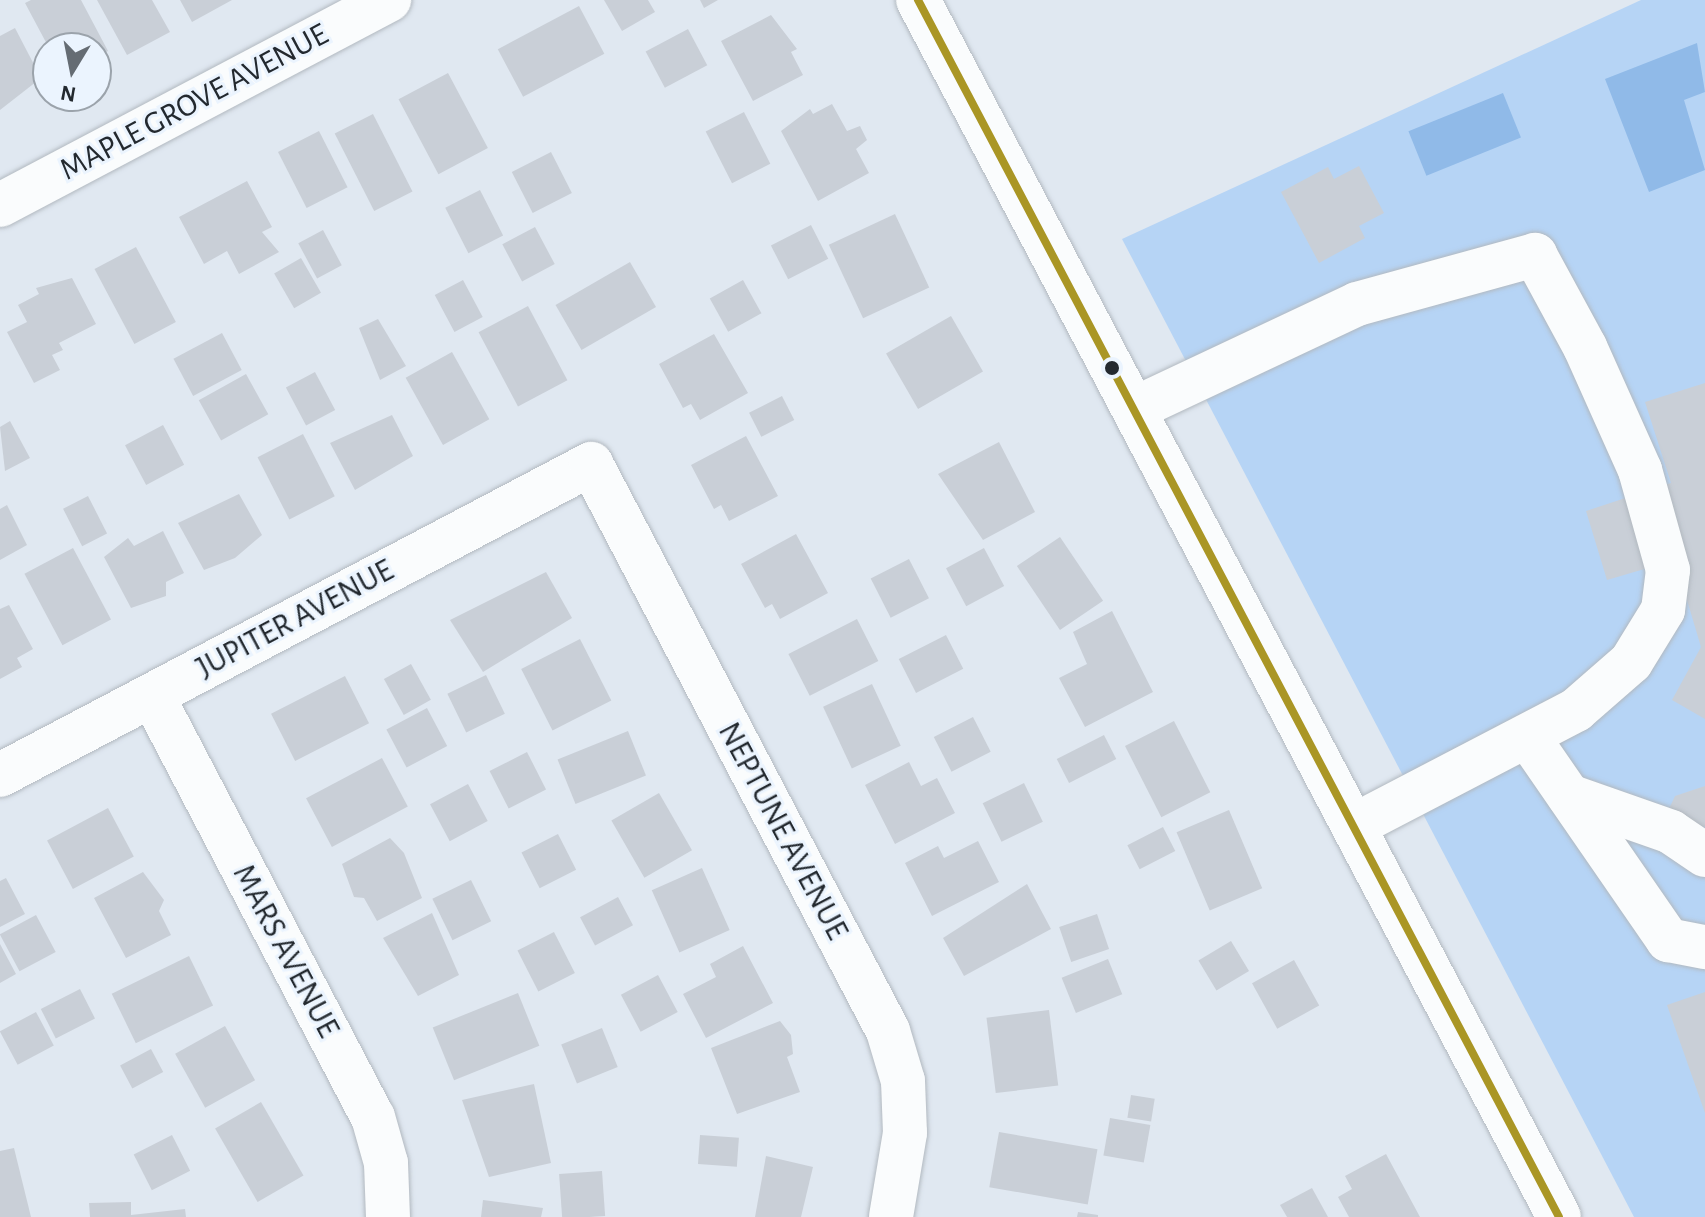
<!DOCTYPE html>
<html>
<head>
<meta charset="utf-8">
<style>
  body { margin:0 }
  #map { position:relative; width:1705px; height:1217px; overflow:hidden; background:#e0e8f1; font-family:"Alegreya Sans",sans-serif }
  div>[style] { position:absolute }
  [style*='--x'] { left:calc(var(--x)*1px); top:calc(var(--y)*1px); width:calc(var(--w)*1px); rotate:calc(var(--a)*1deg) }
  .green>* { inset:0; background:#b6d4f5 }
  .water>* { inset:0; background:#90bae8; transform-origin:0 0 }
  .building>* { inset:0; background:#c9cfd7; transform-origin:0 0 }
  .roads { filter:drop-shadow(0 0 2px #b2b9c0) drop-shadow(0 0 2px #b2b9c0) }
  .minor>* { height:44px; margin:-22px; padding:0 22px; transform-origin:22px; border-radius:22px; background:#fafcfd }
  .major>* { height:44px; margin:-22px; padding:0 22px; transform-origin:22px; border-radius:22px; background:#fafcfd }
  .bus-1>* { height:8px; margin:-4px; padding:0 4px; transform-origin:4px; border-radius:4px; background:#aa9625 }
  .dots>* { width:22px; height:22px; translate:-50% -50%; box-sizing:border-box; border:4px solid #ebf4fe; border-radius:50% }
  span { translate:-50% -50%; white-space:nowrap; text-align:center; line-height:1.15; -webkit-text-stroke:6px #ebf4fe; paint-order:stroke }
  .street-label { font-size:32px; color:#23292f }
  .north { position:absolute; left:32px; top:32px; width:80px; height:80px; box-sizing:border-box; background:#ebf4fe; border:2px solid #9ba3ab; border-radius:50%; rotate:190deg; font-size:22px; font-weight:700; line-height:32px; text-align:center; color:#23292f }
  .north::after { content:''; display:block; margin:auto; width:28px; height:36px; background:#656c73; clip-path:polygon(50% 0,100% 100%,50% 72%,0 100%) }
</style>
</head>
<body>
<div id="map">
  <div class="green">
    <div style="clip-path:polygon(1641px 0,1705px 0,1705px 1217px,1634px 1217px,1122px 239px)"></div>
  </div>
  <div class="water">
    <div style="clip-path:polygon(1697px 43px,1705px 92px,1684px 100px,1705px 170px,1649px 192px,1605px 79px)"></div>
    <div style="left:1503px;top:93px;width:48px;height:102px;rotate:68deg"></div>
  </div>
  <div class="building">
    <div style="clip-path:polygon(31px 0,81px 0,108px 51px,96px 58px,96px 48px,49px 48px,25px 3px)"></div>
    <div style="clip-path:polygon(97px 0,152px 0,170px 32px,127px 55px)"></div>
    <div style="clip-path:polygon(180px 0,232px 0,192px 22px)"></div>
    <div style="clip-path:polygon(604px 0,648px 0,655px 12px,622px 31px)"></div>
    <div style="clip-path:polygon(700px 0,718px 0,704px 8px)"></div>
    <div style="left:579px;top:6px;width:54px;height:92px;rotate:62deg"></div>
    <div style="clip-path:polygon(771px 15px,797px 49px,791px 52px,803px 75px,753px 101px,721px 41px)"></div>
    <div style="clip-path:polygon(15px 28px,41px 78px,0 110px,0 36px)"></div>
    <div style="left:688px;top:29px;width:41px;height:48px;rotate:62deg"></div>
    <div style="left:448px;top:73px;width:85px;height:56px;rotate:62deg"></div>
    <div style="clip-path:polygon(832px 104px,847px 131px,860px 126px,867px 140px,856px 149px,869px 173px,818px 201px,781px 131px,810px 109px,813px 114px)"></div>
    <div style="left:744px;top:112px;width:58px;height:43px;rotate:63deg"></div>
    <div style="left:373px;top:114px;width:87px;height:43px;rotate:63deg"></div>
    <div style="left:319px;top:131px;width:63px;height:46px;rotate:63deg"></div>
    <div style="left:551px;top:152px;width:46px;height:44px;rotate:63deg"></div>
    <div style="clip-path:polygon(1359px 166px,1384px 213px,1359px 226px,1365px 238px,1319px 263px,1281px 192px,1328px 167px,1334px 179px)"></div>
    <div style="clip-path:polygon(247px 181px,272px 227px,262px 232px,279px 252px,239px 274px,227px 251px,204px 264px,179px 217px)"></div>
    <div style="left:480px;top:190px;width:51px;height:39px;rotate:63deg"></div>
    <div style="left:895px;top:214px;width:81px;height:73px;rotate:65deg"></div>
    <div style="left:811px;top:225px;width:38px;height:45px;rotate:63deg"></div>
    <div style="left:535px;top:227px;width:42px;height:37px;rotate:62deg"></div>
    <div style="left:323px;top:230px;width:40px;height:28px;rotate:62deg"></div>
    <div style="left:136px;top:247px;width:85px;height:47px;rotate:62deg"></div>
    <div style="left:301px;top:258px;width:40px;height:31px;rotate:60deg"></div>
    <div style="left:630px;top:262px;width:52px;height:86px;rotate:60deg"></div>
    <div style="clip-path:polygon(72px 278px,96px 324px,59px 343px,63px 350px,52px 355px,60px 370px,34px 383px,7px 332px,27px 322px,18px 305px,39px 294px,36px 288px)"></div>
    <div style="left:463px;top:280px;width:42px;height:32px;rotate:62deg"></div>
    <div style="left:743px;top:280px;width:38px;height:38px;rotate:61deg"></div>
    <div style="left:528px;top:306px;width:84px;height:56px;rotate:62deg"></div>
    <div style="left:951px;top:316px;width:64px;height:75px;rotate:60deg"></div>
    <div style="clip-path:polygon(378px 319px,406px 366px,380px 380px,359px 328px)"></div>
    <div style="left:222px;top:333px;width:42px;height:55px;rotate:62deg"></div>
    <div style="clip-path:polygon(714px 334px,748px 393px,700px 420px,691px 404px,683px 408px,659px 364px)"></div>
    <div style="left:452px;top:352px;width:77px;height:53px;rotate:61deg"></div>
    <div style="left:315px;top:372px;width:43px;height:33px;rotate:62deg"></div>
    <div style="left:246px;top:374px;width:46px;height:54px;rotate:61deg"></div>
    <div style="clip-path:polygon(1705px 383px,1705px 719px,1672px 700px,1701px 647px,1675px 560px,1607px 580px,1586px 511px,1671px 483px,1645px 402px)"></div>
    <div style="left:782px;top:396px;width:27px;height:37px;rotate:63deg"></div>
    <div style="clip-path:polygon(392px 415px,413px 456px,355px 490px,330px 443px)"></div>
    <div style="clip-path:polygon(10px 421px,30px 458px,5px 471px,0 427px)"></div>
    <div style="left:163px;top:425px;width:45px;height:43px;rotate:62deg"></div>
    <div style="left:303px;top:434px;width:70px;height:51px;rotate:63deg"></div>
    <div style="clip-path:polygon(746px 436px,778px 496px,729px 521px,721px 505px,714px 509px,691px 465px)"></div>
    <div style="clip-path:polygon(999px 442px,1035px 512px,983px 540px,938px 474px)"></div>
    <div style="clip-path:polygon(239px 494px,262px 535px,235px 558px,204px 570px,178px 523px)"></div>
    <div style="left:88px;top:496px;width:42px;height:28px;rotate:63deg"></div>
    <div style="clip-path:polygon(7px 505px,27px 545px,0 560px,0 509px)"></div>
    <div style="clip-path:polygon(163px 531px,184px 573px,166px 582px,166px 596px,131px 608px,104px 557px,128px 538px,134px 546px)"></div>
    <div style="clip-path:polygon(796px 534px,828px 593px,780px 619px,772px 604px,765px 608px,741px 564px)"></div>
    <div style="left:1060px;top:537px;width:77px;height:52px;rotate:56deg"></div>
    <div style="left:73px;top:548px;width:81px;height:55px;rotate:62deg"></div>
    <div style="left:984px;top:548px;width:43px;height:43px;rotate:62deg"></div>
    <div style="left:909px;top:559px;width:44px;height:43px;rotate:63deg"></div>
    <div style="clip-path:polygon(546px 572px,572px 618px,483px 672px,450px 620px)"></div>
    <div style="clip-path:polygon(9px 605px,33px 649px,17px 658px,22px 667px,0 679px,0 609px)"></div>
    <div style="clip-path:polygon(1112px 611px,1153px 692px,1085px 727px,1059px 678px,1087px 664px,1073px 632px)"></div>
    <div style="left:857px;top:619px;width:47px;height:77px;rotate:63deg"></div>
    <div style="left:946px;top:635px;width:38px;height:53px;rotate:63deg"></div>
    <div style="left:580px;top:639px;width:69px;height:66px;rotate:63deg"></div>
    <div style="left:411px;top:664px;width:41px;height:31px;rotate:61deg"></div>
    <div style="left:486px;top:675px;width:43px;height:43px;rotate:64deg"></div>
    <div style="left:345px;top:676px;width:53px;height:83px;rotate:63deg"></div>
    <div style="left:872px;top:684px;width:68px;height:54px;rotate:65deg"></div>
    <div style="left:427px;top:708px;width:43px;height:46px;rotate:62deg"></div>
    <div style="left:973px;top:717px;width:39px;height:44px;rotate:63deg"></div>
    <div style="left:1174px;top:721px;width:80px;height:55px;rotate:63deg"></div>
    <div style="left:628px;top:731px;width:48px;height:76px;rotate:68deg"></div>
    <div style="left:1104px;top:735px;width:27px;height:53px;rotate:63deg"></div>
    <div style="left:527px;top:752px;width:42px;height:42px;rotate:63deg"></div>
    <div style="left:382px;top:758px;width:55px;height:86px;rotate:62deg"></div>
    <div style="clip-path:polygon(909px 762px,921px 786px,937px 778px,955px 813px,895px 844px,865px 785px)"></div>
    <div style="left:1024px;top:783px;width:43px;height:46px;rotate:64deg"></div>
    <div style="left:468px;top:784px;width:42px;height:43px;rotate:62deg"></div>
    <div style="clip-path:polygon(1705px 786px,1705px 826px,1687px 841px,1661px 826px,1675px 796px)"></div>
    <div style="left:659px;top:793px;width:66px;height:55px;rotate:60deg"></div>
    <div style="left:108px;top:808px;width:55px;height:69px;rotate:62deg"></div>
    <div style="left:1229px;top:810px;width:85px;height:57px;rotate:67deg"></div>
    <div style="left:1163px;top:827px;width:27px;height:40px;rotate:63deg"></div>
    <div style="left:558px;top:834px;width:40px;height:41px;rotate:63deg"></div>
    <div style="clip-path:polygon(390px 838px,404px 853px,422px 898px,377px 921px,364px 898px,354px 897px,342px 864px)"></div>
    <div style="clip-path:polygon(978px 841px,999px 882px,932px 916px,905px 863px,938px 846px,944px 858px)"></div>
    <div style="left:702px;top:868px;width:68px;height:55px;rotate:66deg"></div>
    <div style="clip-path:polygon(143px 872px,164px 900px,159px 911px,171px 935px,126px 958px,94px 898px)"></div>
    <div style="clip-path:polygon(6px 878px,25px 914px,0 927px,0 881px)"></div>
    <div style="left:471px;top:880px;width:46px;height:43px;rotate:64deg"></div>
    <div style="clip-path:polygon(1027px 884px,1051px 929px,964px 976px,943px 938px)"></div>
    <div style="left:618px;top:897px;width:32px;height:43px;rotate:62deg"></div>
    <div style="clip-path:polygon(432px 913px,459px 975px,418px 996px,383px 938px)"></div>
    <div style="left:1097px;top:914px;width:37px;height:40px;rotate:71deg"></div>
    <div style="left:36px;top:915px;width:42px;height:41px;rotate:62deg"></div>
    <div style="left:554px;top:932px;width:46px;height:41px;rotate:63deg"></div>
    <div style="left:1231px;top:941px;width:35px;height:38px;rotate:59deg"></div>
    <div style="clip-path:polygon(0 944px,16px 974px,0 983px)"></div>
    <div style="clip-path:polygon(743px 946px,773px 1003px,706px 1038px,683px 994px,716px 977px,710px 964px)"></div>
    <div style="left:189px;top:956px;width:55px;height:86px;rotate:64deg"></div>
    <div style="left:1108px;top:959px;width:38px;height:50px;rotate:68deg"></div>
    <div style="left:1294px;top:960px;width:52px;height:48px;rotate:61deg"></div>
    <div style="left:658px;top:975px;width:42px;height:42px;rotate:62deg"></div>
    <div style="left:80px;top:989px;width:33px;height:44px;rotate:63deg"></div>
    <div style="clip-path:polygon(1705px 992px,1705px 1113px,1667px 1005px)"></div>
    <div style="left:518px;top:993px;width:57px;height:92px;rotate:68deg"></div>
    <div style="left:1049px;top:1010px;width:76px;height:63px;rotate:83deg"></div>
    <div style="left:36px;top:1012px;width:38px;height:41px;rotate:62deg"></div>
    <div style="clip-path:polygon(780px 1021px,791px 1035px,793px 1054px,787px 1057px,800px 1092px,737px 1114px,711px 1048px)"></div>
    <div style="left:225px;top:1026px;width:62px;height:57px;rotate:61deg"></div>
    <div style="left:602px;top:1028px;width:42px;height:44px;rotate:68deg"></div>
    <div style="left:151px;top:1049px;width:26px;height:35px;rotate:62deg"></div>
    <div style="clip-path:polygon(534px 1084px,551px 1163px,489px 1177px,462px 1100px)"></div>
    <div style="left:1131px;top:1095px;width:24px;height:23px;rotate:9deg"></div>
    <div style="left:261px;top:1102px;width:85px;height:53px;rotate:60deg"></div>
    <div style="left:1110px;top:1118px;width:41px;height:38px;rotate:10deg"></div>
    <div style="left:999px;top:1132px;width:100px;height:56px;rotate:10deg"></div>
    <div style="left:172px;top:1135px;width:40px;height:43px;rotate:63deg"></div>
    <div style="left:700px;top:1135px;width:39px;height:29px;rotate:4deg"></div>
    <div style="clip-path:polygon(14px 1148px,31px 1217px,0 1217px,0 1151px)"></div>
    <div style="clip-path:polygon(1386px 1154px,1420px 1217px,1349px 1217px,1338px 1197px,1352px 1189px,1345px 1176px)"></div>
    <div style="clip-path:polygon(766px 1156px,813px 1167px,801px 1217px,755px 1217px)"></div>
    <div style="left:602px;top:1171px;width:45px;height:43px;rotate:86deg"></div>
    <div style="clip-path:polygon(1312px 1188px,1328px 1217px,1287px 1217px,1280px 1205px)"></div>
    <div style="clip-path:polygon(483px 1200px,543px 1208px,541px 1217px,481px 1217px)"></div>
    <div style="clip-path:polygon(131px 1202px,131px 1215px,185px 1209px,186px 1217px,90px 1217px,89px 1203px)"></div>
    <div style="clip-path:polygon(1078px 1212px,1098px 1215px,1098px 1217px,1077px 1217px)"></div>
  </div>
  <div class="roads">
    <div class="minor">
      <div style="--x:0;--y:205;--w:440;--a:-27.8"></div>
      <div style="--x:1134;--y:409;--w:246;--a:-25.2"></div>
      <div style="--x:1357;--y:304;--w:185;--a:-15.4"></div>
      <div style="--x:1535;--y:255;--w:105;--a:61.5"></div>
      <div style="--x:1585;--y:347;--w:135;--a:65.9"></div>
      <div style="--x:1640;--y:470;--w:104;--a:74.4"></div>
      <div style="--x:1668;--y:570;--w:40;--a:97.1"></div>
      <div style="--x:1663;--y:610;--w:61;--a:121.6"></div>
      <div style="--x:1631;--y:662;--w:73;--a:138.9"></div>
      <div style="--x:1576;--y:710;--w:251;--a:152.5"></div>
      <div style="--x:152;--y:695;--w:476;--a:62.4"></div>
      <div style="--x:373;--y:1117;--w:48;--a:74.2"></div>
      <div style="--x:386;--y:1163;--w:54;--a:87.9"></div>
      <div style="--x:1528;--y:737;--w:247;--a:55.4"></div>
      <div style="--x:1668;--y:940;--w:38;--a:11"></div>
      <div style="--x:0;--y:775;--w:668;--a:-27.75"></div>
      <div style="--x:591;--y:464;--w:640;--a:62.35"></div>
      <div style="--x:888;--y:1031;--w:52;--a:73.3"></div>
      <div style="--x:903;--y:1081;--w:52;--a:87.8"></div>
      <div style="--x:905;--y:1133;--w:85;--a:99.5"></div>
      <div style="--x:1569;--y:796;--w:108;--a:19.4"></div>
      <div style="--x:1671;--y:832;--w:41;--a:34.1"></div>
    </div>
    <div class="major">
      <div style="--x:918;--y:0;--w:1375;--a:62.22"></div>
    </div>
  </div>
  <div class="bus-1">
    <div style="--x:918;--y:0;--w:1375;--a:62.22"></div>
  </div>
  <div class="dots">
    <div style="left:1112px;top:368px;background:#23292f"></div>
  </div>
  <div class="street-label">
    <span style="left:194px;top:102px;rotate:-28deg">MAPLE GROVE AVENUE</span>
    <span style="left:295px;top:619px;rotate:-28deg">JUPITER AVENUE</span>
    <span style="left:783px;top:831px;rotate:62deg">NEPTUNE AVENUE</span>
    <span style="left:286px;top:951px;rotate:62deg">MARS AVENUE</span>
  </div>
  <div class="north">N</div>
</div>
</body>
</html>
